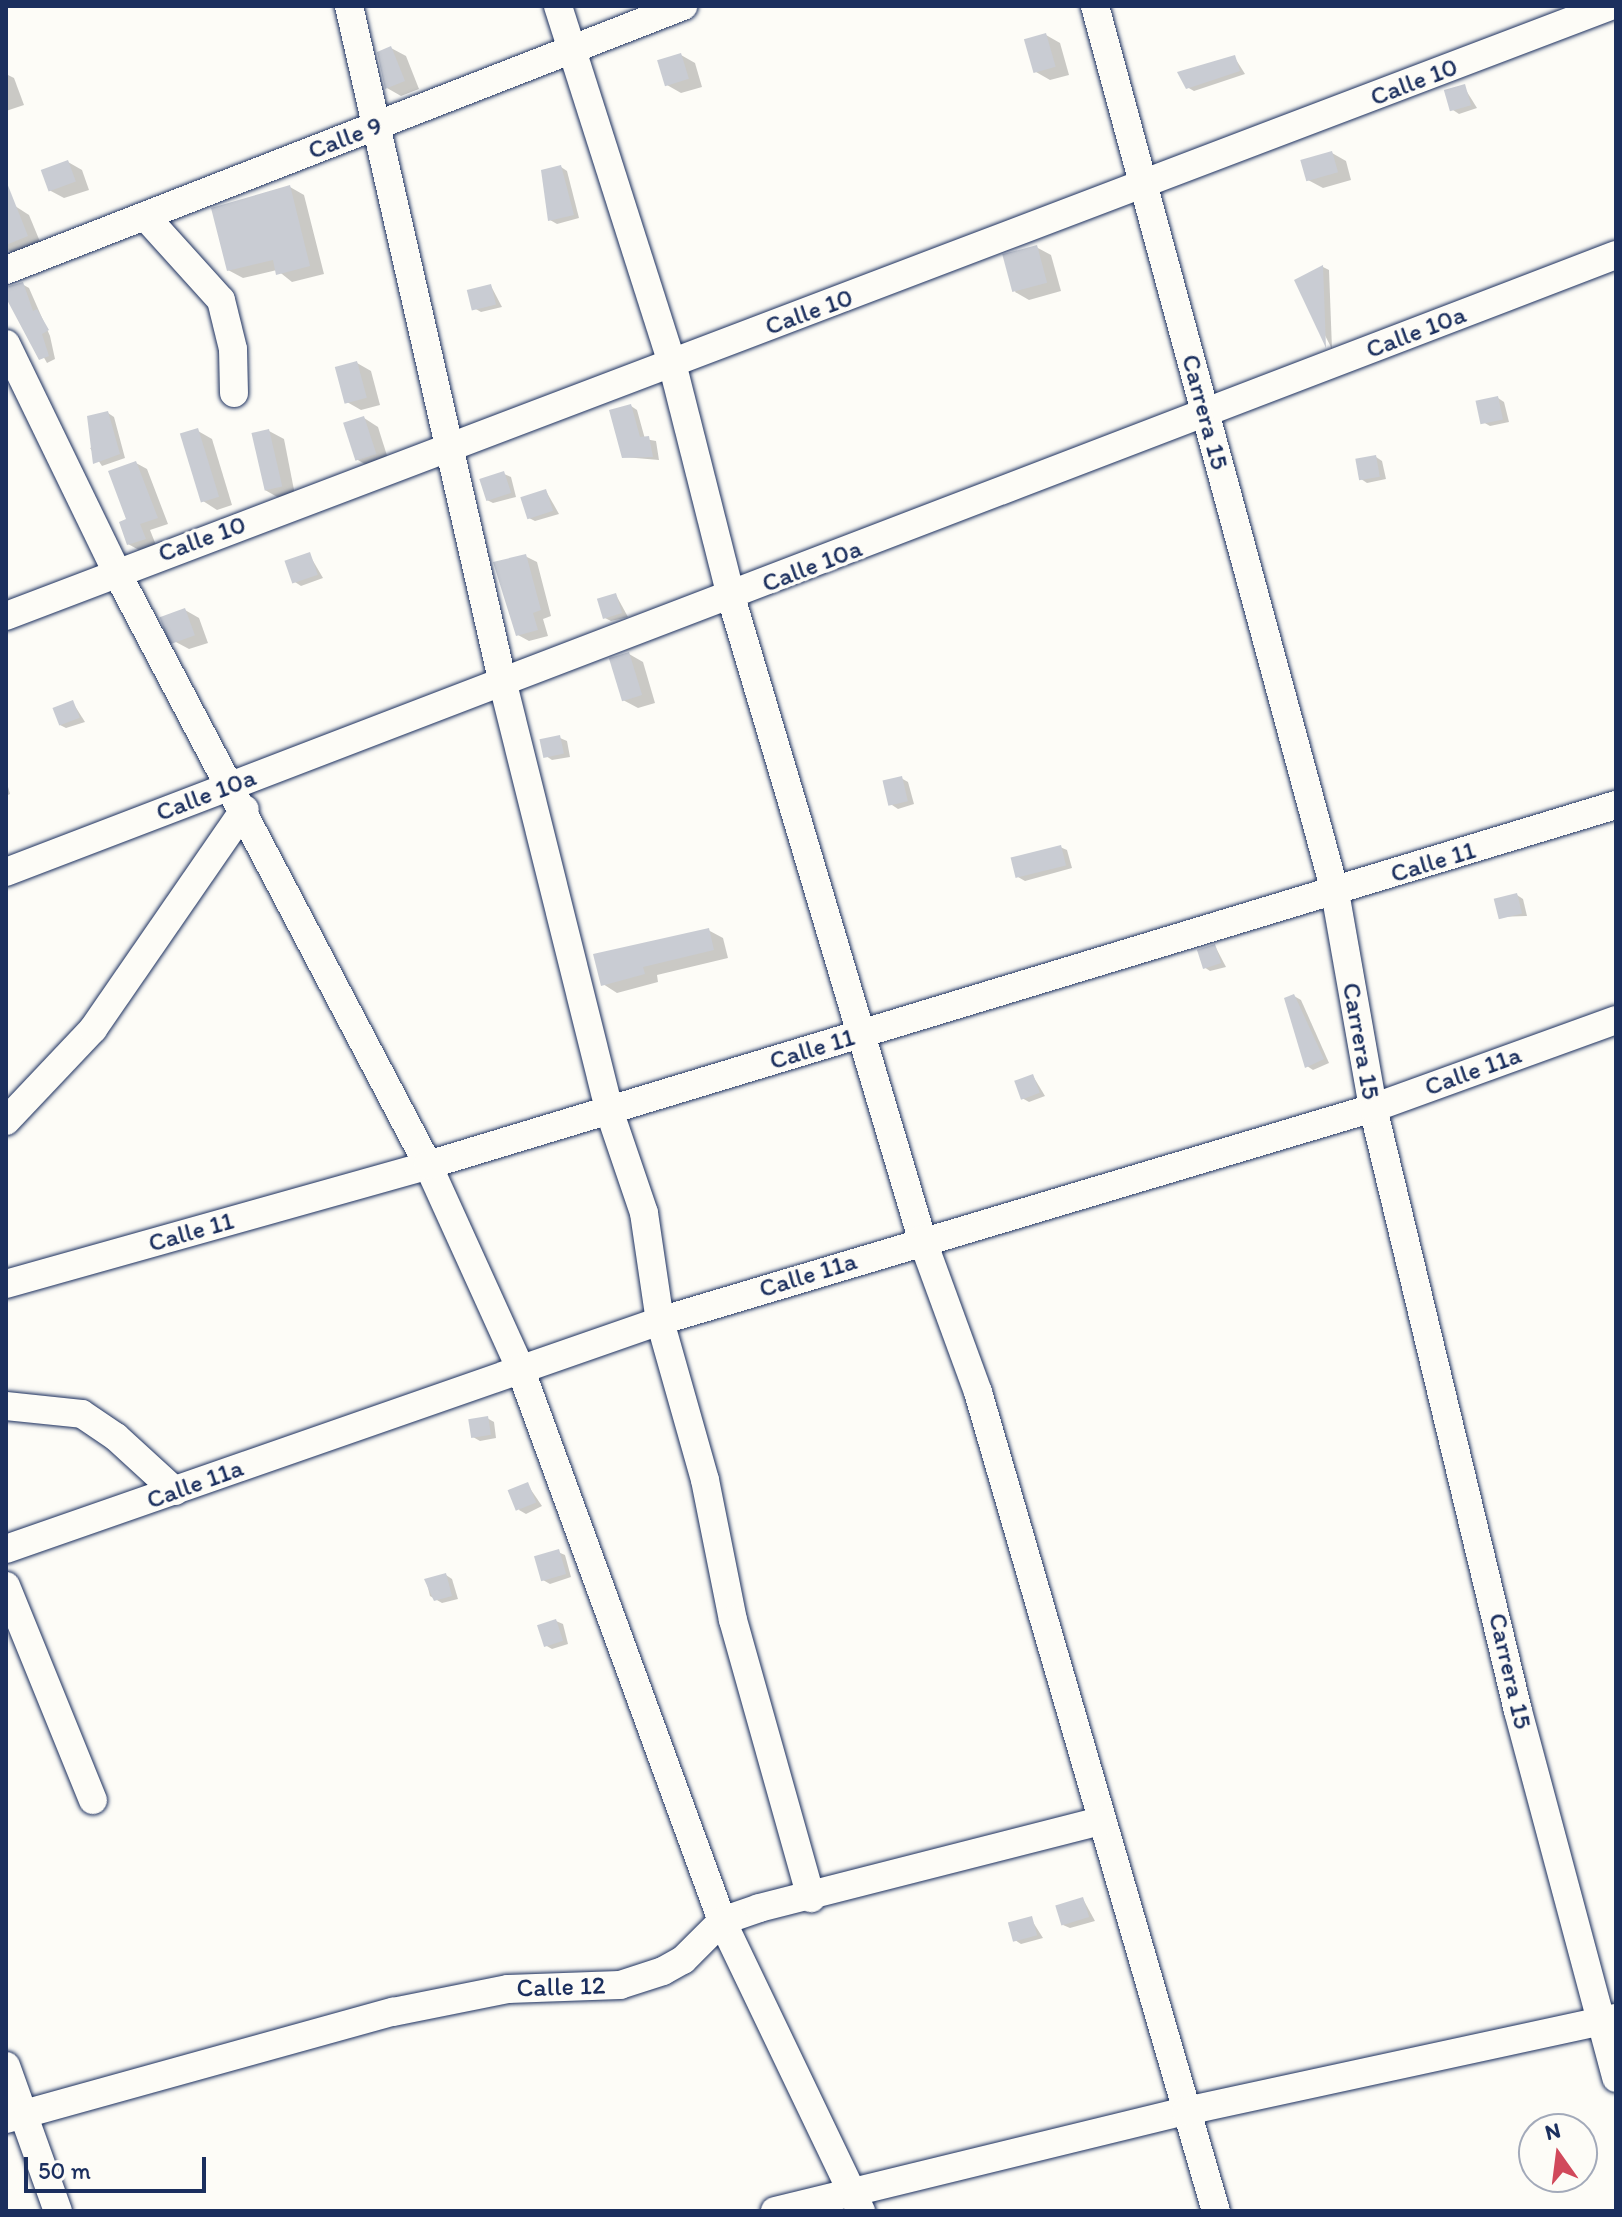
<!DOCTYPE html>
<html>
<head>
<meta charset="utf-8">
<style>
  body { margin:0 }
  #map { position:relative; width:1622px; height:2217px; overflow:hidden; background:#fdfcf7; font-family:Itim,sans-serif }
  div>[style] { position:absolute }
  [style*='--x'] { left:calc(var(--x)*1px); top:calc(var(--y)*1px); width:calc(var(--w)*1px); rotate:calc(var(--a)*1deg) }
  .shadow>* { inset:0; background:#0003 }
  .building>* { inset:0; background:#c9ccd3; transform-origin:0 0 }
  .roads { filter:drop-shadow(0 0 2px #1b2f5e) drop-shadow(0 0 2px #1b2f5e) }
  .street>* { height:28px; margin:-14px; padding:0 14px; transform-origin:14px; border-radius:14px; background:#fdfcf7 }
  span { translate:-50% -50%; white-space:nowrap; text-align:center; line-height:1.15; -webkit-text-stroke:7px #fdfcf7; paint-order:stroke }
  .street-label { font-size:26px; color:#1b2f5e }
  .frame { position:absolute; inset:0; border:8px solid #1b2f5e; pointer-events:none }
  .north { position:absolute; left:1518px; top:2113px; width:80px; height:80px; box-sizing:border-box; background:#fdfcf7; border:2px solid #a3aaba; border-radius:50%; rotate:346deg; font-size:22px; font-weight:700; line-height:32px; text-align:center; color:#1b2f5e }
  .north::after { content:''; display:block; margin:auto; width:28px; height:36px; background:#d1495b; clip-path:polygon(50% 0,100% 100%,50% 72%,0 100%) }
  .scale { position:absolute; left:24px; top:2157px; width:182px; height:36px; box-sizing:border-box; border:4px solid #1b2f5e; border-top:0; padding-left:10px; font-size:24px; line-height:28px; white-space:nowrap; color:#1b2f5e; -webkit-text-stroke:6px #fdfcf7; paint-order:stroke }
</style>
</head>
<body>
<div id="map">
  <div class="shadow">
    <div style="clip-path:polygon(1046px 35px,1060px 43px,1069px 75px,1050px 80px,1036px 72px)"></div>
    <div style="clip-path:polygon(391px 48px,406px 56px,419px 89px,401px 96px,387px 88px)"></div>
    <div style="clip-path:polygon(681px 55px,695px 63px,702px 87px,681px 93px,667px 85px)"></div>
    <div style="clip-path:polygon(1235px 58px,1245px 74px,1194px 91px,1187px 87px)"></div>
    <div style="clip-path:polygon(6px 74px,14px 78px,24px 105px,6px 111px)"></div>
    <div style="clip-path:polygon(1464px 87px,1477px 108px,1459px 114px,1453px 110px)"></div>
    <div style="clip-path:polygon(1332px 153px,1346px 161px,1351px 180px,1323px 188px,1308px 180px)"></div>
    <div style="clip-path:polygon(68px 162px,82px 170px,89px 190px,64px 198px,49px 190px)"></div>
    <div style="clip-path:polygon(561px 167px,567px 171px,579px 218px,557px 224px,550px 220px)"></div>
    <div style="clip-path:polygon(290px 187px,304px 195px,324px 274px,292px 282px,277px 270px,243px 278px,228px 270px)"></div>
    <div style="clip-path:polygon(15px 206px,29px 215px,41px 244px,16px 255px,6px 249px,6px 210px)"></div>
    <div style="clip-path:polygon(1036px 247px,1051px 255px,1061px 291px,1029px 300px,1015px 292px)"></div>
    <div style="clip-path:polygon(1323px 267px,1329px 270px,1332px 349px,1297px 281px)"></div>
    <div style="clip-path:polygon(22px 284px,29px 288px,50px 336px,55px 359px,47px 363px,6px 291px)"></div>
    <div style="clip-path:polygon(491px 286px,502px 307px,481px 312px,474px 308px)"></div>
    <div style="clip-path:polygon(357px 363px,371px 371px,380px 405px,361px 410px,347px 402px)"></div>
    <div style="clip-path:polygon(1498px 398px,1504px 402px,1509px 422px,1490px 426px,1483px 422px)"></div>
    <div style="clip-path:polygon(631px 406px,637px 410px,645px 439px,656px 441px,659px 460px,624px 457px)"></div>
    <div style="clip-path:polygon(108px 413px,114px 417px,125px 458px,102px 466px,90px 448px,96px 446px)"></div>
    <div style="clip-path:polygon(364px 418px,378px 427px,389px 462px,370px 467px,356px 459px)"></div>
    <div style="clip-path:polygon(198px 431px,212px 439px,232px 505px,217px 510px,203px 501px)"></div>
    <div style="clip-path:polygon(269px 431px,284px 439px,295px 495px,279px 498px,265px 490px)"></div>
    <div style="clip-path:polygon(1376px 457px,1382px 461px,1386px 479px,1367px 483px,1361px 479px)"></div>
    <div style="clip-path:polygon(136px 463px,147px 469px,168px 524px,150px 530px,156px 545px,139px 550px,128px 544px)"></div>
    <div style="clip-path:polygon(504px 474px,511px 477px,516px 497px,493px 503px,487px 500px)"></div>
    <div style="clip-path:polygon(546px 491px,559px 514px,535px 521px,529px 518px)"></div>
    <div style="clip-path:polygon(309px 554px,323px 578px,301px 586px,295px 582px)"></div>
    <div style="clip-path:polygon(525px 556px,537px 562px,551px 616px,543px 619px,548px 636px,529px 641px,518px 635px)"></div>
    <div style="clip-path:polygon(616px 595px,628px 617px,611px 621px,605px 618px)"></div>
    <div style="clip-path:polygon(185px 610px,199px 618px,208px 643px,189px 649px,174px 641px)"></div>
    <div style="clip-path:polygon(629px 654px,643px 662px,655px 703px,638px 708px,623px 700px)"></div>
    <div style="clip-path:polygon(73px 703px,85px 722px,66px 728px,60px 725px)"></div>
    <div style="clip-path:polygon(560px 738px,567px 741px,570px 757px,552px 760px,546px 756px)"></div>
    <div style="clip-path:polygon(901px 778px,908px 782px,914px 804px,898px 809px,892px 805px)"></div>
    <div style="clip-path:polygon(6px 780px,10px 794px,6px 796px)"></div>
    <div style="clip-path:polygon(1060px 847px,1067px 850px,1072px 868px,1025px 881px,1018px 877px)"></div>
    <div style="clip-path:polygon(1517px 895px,1523px 899px,1527px 916px,1499px 917px)"></div>
    <div style="clip-path:polygon(708px 930px,723px 938px,728px 958px,657px 975px,658px 982px,617px 993px,603px 984px)"></div>
    <div style="clip-path:polygon(1215px 946px,1226px 967px,1210px 971px,1204px 967px)"></div>
    <div style="clip-path:polygon(1294px 996px,1301px 1000px,1329px 1063px,1313px 1070px,1307px 1066px)"></div>
    <div style="clip-path:polygon(1033px 1076px,1045px 1096px,1029px 1102px,1022px 1098px)"></div>
    <div style="clip-path:polygon(487px 1418px,494px 1422px,496px 1438px,480px 1441px,473px 1437px)"></div>
    <div style="clip-path:polygon(527px 1484px,542px 1506px,526px 1514px,519px 1510px)"></div>
    <div style="clip-path:polygon(558px 1552px,565px 1555px,571px 1577px,550px 1584px,543px 1580px)"></div>
    <div style="clip-path:polygon(446px 1575px,452px 1579px,458px 1599px,442px 1603px,430px 1596px,426px 1580px)"></div>
    <div style="clip-path:polygon(556px 1621px,563px 1624px,568px 1644px,552px 1649px,545px 1645px)"></div>
    <div style="clip-path:polygon(1083px 1899px,1095px 1921px,1070px 1928px,1063px 1925px)"></div>
    <div style="clip-path:polygon(1031px 1919px,1043px 1938px,1021px 1944px,1015px 1940px)"></div>
  </div>
  <div class="building">
    <div style="left:1046px;top:33px;width:35px;height:23px;rotate:74deg"></div>
    <div style="clip-path:polygon(391px 46px,405px 81px,385px 89px,377px 52px)"></div>
    <div style="left:681px;top:53px;width:27px;height:25px;rotate:73deg"></div>
    <div style="clip-path:polygon(1235px 55px,1240px 71px,1186px 89px,1177px 72px)"></div>
    <div style="left:1465px;top:84px;width:22px;height:22px;rotate:74deg"></div>
    <div style="left:1332px;top:151px;width:22px;height:33px;rotate:74deg"></div>
    <div style="left:68px;top:160px;width:23px;height:29px;rotate:70deg"></div>
    <div style="clip-path:polygon(561px 165px,574px 215px,548px 221px,541px 170px)"></div>
    <div style="clip-path:polygon(7px 183px,28px 236px,6px 245px,6px 184px)"></div>
    <div style="clip-path:polygon(290px 185px,310px 266px,276px 275px,273px 260px,227px 271px,211px 208px)"></div>
    <div style="left:1037px;top:245px;width:39px;height:36px;rotate:75deg"></div>
    <div style="clip-path:polygon(1323px 265px,1326px 348px,1294px 280px)"></div>
    <div style="clip-path:polygon(23px 282px,33px 311px,37px 309px,49px 330px,42px 334px,49px 356px,39px 360px,6px 298px,6px 287px)"></div>
    <div style="left:491px;top:284px;width:21px;height:25px;rotate:76deg"></div>
    <div style="left:357px;top:361px;width:38px;height:23px;rotate:75deg"></div>
    <div style="left:1498px;top:396px;width:24px;height:23px;rotate:78deg"></div>
    <div style="clip-path:polygon(631px 404px,640px 437px,649px 436px,653px 457px,622px 458px,609px 410px)"></div>
    <div style="clip-path:polygon(108px 411px,120px 454px,93px 464px,87px 416px)"></div>
    <div style="left:364px;top:416px;width:40px;height:22px;rotate:72deg"></div>
    <div style="left:198px;top:428px;width:72px;height:19px;rotate:73deg"></div>
    <div style="left:269px;top:429px;width:59px;height:18px;rotate:77deg"></div>
    <div style="left:1376px;top:455px;width:22px;height:21px;rotate:80deg"></div>
    <div style="clip-path:polygon(136px 461px,158px 518px,140px 524px,146px 539px,127px 545px,119px 522px,126px 519px,108px 471px)"></div>
    <div style="left:504px;top:471px;width:23px;height:26px;rotate:72deg"></div>
    <div style="left:546px;top:489px;width:23px;height:27px;rotate:72deg"></div>
    <div style="left:310px;top:552px;width:24px;height:27px;rotate:71deg"></div>
    <div style="clip-path:polygon(526px 554px,541px 610px,533px 613px,538px 630px,516px 636px,493px 562px)"></div>
    <div style="left:616px;top:593px;width:21px;height:20px;rotate:73deg"></div>
    <div style="left:185px;top:608px;width:29px;height:27px;rotate:70deg"></div>
    <div style="left:629px;top:652px;width:45px;height:21px;rotate:73deg"></div>
    <div style="left:73px;top:700px;width:19px;height:22px;rotate:69deg"></div>
    <div style="left:560px;top:735px;width:19px;height:21px;rotate:78deg"></div>
    <div style="left:902px;top:776px;width:26px;height:20px;rotate:77deg"></div>
    <div style="left:1061px;top:845px;width:21px;height:52px;rotate:76deg"></div>
    <div style="left:1517px;top:893px;width:21px;height:24px;rotate:76deg"></div>
    <div style="clip-path:polygon(709px 928px,714px 950px,643px 967px,645px 974px,601px 986px,593px 954px)"></div>
    <div style="left:1215px;top:944px;width:20px;height:19px;rotate:72deg"></div>
    <div style="clip-path:polygon(1294px 994px,1324px 1059px,1305px 1068px,1284px 998px)"></div>
    <div style="left:1033px;top:1074px;width:20px;height:20px;rotate:70deg"></div>
    <div style="left:488px;top:1416px;width:19px;height:20px;rotate:81deg"></div>
    <div style="left:528px;top:1482px;width:22px;height:22px;rotate:68deg"></div>
    <div style="left:559px;top:1549px;width:26px;height:26px;rotate:74deg"></div>
    <div style="clip-path:polygon(446px 1573px,452px 1596px,434px 1601px,424px 1579px)"></div>
    <div style="left:556px;top:1619px;width:23px;height:20px;rotate:72deg"></div>
    <div style="left:1083px;top:1897px;width:21px;height:29px;rotate:73deg"></div>
    <div style="left:1032px;top:1916px;width:20px;height:25px;rotate:75deg"></div>
  </div>
  <div class="roads">
    <div class="street">
      <div style="--x:349;--y:6;--w:695;--a:77.2"></div>
      <div style="--x:503;--y:684;--w:439;--a:76"></div>
      <div style="--x:609;--y:1110;--w:109;--a:71.2"></div>
      <div style="--x:644;--y:1213;--w:109;--a:81.6"></div>
      <div style="--x:660;--y:1321;--w:165;--a:74.2"></div>
      <div style="--x:705;--y:1480;--w:143;--a:78.7"></div>
      <div style="--x:733;--y:1620;--w:289;--a:74.3"></div>
      <div style="--x:558;--y:6;--w:375;--a:72.3"></div>
      <div style="--x:672;--y:363;--w:241;--a:75.8"></div>
      <div style="--x:731;--y:597;--w:670;--a:73.43"></div>
      <div style="--x:922;--y:1239;--w:163;--a:69.9"></div>
      <div style="--x:978;--y:1392;--w:853;--a:73.8"></div>
      <div style="--x:1095;--y:6;--w:918;--a:74.84"></div>
      <div style="--x:1335;--y:892;--w:219;--a:80"></div>
      <div style="--x:1373;--y:1108;--w:620;--a:76.48"></div>
      <div style="--x:1518;--y:1711;--w:380;--a:75"></div>
      <div style="--x:145;--y:216;--w:113;--a:47.9"></div>
      <div style="--x:221;--y:300;--w:50;--a:76.2"></div>
      <div style="--x:233;--y:349;--w:44;--a:88.7"></div>
      <div style="--x:6;--y:270;--w:727;--a:-21.3"></div>
      <div style="--x:6;--y:344;--w:252;--a:64.1"></div>
      <div style="--x:116;--y:571;--w:671;--a:62.29"></div>
      <div style="--x:428;--y:1165;--w:223;--a:65.6"></div>
      <div style="--x:520;--y:1368;--w:589;--a:69.93"></div>
      <div style="--x:722;--y:1921;--w:322;--a:64.4"></div>
      <div style="--x:6;--y:616;--w:1716;--a:-20.82"></div>
      <div style="--x:6;--y:872;--w:1724;--a:-20.97"></div>
      <div style="--x:6;--y:1121;--w:127;--a:-46.6"></div>
      <div style="--x:93;--y:1029;--w:267;--a:-55.4"></div>
      <div style="--x:6;--y:1284;--w:438;--a:-15.7"></div>
      <div style="--x:428;--y:1165;--w:1241;--a:-16.86"></div>
      <div style="--x:6;--y:1406;--w:76;--a:6"></div>
      <div style="--x:82;--y:1414;--w:41;--a:34.1"></div>
      <div style="--x:116;--y:1437;--w:80;--a:42.5"></div>
      <div style="--x:6;--y:1549;--w:693;--a:-19.22"></div>
      <div style="--x:660;--y:1321;--w:744;--a:-16.63"></div>
      <div style="--x:1373;--y:1108;--w:258;--a:-19.9"></div>
      <div style="--x:6;--y:1586;--w:231;--a:67.9"></div>
      <div style="--x:6;--y:2066;--w:154;--a:70.3"></div>
      <div style="--x:6;--y:2119;--w:402;--a:-15.5"></div>
      <div style="--x:393;--y:2012;--w:117;--a:-11.3"></div>
      <div style="--x:508;--y:1989;--w:112;--a:-2"></div>
      <div style="--x:620;--y:1985;--w:45;--a:-18"></div>
      <div style="--x:663;--y:1971;--w:23;--a:-29"></div>
      <div style="--x:683;--y:1960;--w:55;--a:-45"></div>
      <div style="--x:722;--y:1921;--w:39;--a:-19"></div>
      <div style="--x:759;--y:1908;--w:352;--a:-14.3"></div>
      <div style="--x:775;--y:2211;--w:423;--a:-13.7"></div>
      <div style="--x:1186;--y:2111;--w:440;--a:-12.2"></div>
    </div>
  </div>
  <div class="street-label">
    <span style="left:1414px;top:82px;rotate:-21deg">Calle 10</span>
    <span style="left:345px;top:138px;rotate:-21deg">Calle 9</span>
    <span style="left:809px;top:312px;rotate:-20deg">Calle 10</span>
    <span style="left:1416px;top:332px;rotate:-21deg">Calle 10a</span>
    <span style="left:1205px;top:412px;rotate:75deg">Carrera 15</span>
    <span style="left:202px;top:539px;rotate:-20deg">Calle 10</span>
    <span style="left:812px;top:566px;rotate:-21deg">Calle 10a</span>
    <span style="left:206px;top:795px;rotate:-21deg">Calle 10a</span>
    <span style="left:1433px;top:862px;rotate:-17deg">Calle 11</span>
    <span style="left:1361px;top:1041px;rotate:80deg">Carrera 15</span>
    <span style="left:812px;top:1049px;rotate:-17deg">Calle 11</span>
    <span style="left:1473px;top:1071px;rotate:-20deg">Calle 11a</span>
    <span style="left:191px;top:1232px;rotate:-16deg">Calle 11</span>
    <span style="left:808px;top:1275px;rotate:-17deg">Calle 11a</span>
    <span style="left:195px;top:1484px;rotate:-20deg">Calle 11a</span>
    <span style="left:1510px;top:1671px;rotate:77deg">Carrera 15</span>
    <span style="left:561px;top:1987px;rotate:-2deg">Calle 12</span>
  </div>
  <div class="frame"></div>
  <div class="north">N</div>
  <div class="scale">50 m</div>
</div>
</body>
</html>
